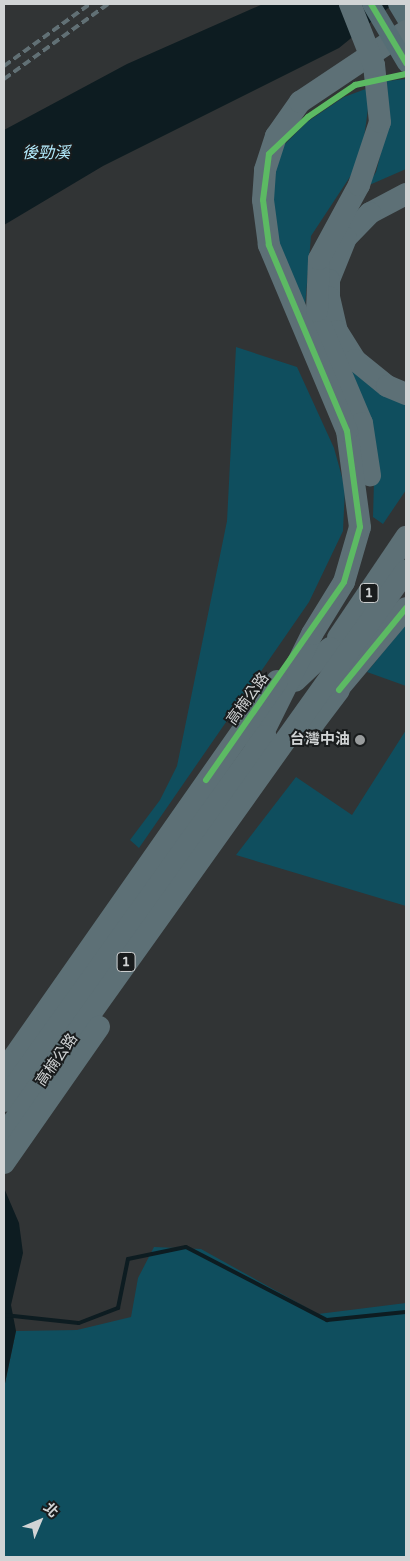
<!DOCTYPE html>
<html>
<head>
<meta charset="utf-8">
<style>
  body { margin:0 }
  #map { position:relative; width:410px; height:1561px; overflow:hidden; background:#313435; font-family:"Varela Round","Noto Sans TC",sans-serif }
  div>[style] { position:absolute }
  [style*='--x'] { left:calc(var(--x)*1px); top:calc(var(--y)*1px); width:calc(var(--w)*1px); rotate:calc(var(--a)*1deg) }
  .green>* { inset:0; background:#0f4e5e }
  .water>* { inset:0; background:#0d1c21 }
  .stream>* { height:4px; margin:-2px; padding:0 2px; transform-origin:2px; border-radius:2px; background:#0d1c21 }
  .tertiary>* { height:18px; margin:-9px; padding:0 9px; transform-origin:9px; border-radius:9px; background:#566e75 }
  .primary>* { height:22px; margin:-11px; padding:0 11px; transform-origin:11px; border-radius:11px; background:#5d7076 }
  .rail>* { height:4px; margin-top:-2px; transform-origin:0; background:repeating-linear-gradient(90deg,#617075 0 8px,transparent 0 12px) }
  .tertiary-bridge>* { height:18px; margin:-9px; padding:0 9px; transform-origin:9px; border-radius:9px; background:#566e75 }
  .primary-bridge>* { height:22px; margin:-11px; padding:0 11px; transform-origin:11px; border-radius:11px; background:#5d7076 }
  .cycleway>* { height:6px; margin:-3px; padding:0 3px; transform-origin:3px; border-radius:3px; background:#5cba63 }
  .dots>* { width:14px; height:14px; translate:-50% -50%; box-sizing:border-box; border:2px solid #191c1d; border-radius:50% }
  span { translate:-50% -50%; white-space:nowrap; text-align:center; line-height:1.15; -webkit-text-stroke:4px #191c1d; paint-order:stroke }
  .shield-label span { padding:1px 4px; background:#191c1d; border:1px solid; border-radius:4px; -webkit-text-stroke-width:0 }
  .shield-label { font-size:14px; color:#d1d4d5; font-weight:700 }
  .street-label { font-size:15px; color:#d1d4d5 }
  .poi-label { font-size:15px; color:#d1d4d5; font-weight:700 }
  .right { translate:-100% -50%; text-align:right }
  .water-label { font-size:16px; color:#b2eafc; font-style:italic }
  .frame { position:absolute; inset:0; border:5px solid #d1d4d5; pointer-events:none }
  .north { position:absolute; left:15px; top:1496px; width:50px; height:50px; -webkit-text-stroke:4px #191c1d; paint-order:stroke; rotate:45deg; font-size:14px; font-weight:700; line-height:20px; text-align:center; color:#d1d4d5 }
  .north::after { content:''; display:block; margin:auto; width:18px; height:22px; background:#d1d4d5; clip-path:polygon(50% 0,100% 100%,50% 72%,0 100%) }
</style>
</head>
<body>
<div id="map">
  <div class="green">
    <div style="clip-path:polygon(406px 79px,406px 169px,367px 186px,376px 172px,388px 125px,387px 81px)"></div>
    <div style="clip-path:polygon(371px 87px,361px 160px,311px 236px,304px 318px,276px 247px,270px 171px,279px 150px,307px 122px,344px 97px)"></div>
    <div style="clip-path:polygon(236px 347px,297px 367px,334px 448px,345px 488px,343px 531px,309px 602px,139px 848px,130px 840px,160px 800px,177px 766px,227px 521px)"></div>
    <div style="clip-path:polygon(341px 349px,406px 399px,406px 490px,383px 524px,373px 517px,375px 445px)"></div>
    <div style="clip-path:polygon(406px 624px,406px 686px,367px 672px)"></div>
    <div style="clip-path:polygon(406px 730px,406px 906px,236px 855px,296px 777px,352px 815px)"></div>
    <div style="clip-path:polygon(154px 1247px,201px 1249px,318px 1314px,406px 1303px,406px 1557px,4px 1557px,4px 1388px,16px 1331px,77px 1330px,131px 1317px,138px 1278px)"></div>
  </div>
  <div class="water">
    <div style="clip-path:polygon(263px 4px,393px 4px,339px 48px,103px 166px,4px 225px,4px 130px,127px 64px)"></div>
    <div style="clip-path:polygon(4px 1188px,19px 1223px,23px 1253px,11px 1305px,16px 1331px,4px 1388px)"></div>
  </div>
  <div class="stream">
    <div style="--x:4;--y:1315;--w:75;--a:6.1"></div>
    <div style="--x:79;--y:1323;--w:42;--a:-21"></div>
    <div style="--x:118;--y:1308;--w:50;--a:-78.5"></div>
    <div style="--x:128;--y:1259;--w:59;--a:-11.7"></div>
    <div style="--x:186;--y:1247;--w:159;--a:27.4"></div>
    <div style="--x:327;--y:1320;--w:79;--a:-5.8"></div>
  </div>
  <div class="tertiary">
    <div style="--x:397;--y:4;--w:17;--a:59"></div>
  </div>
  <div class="primary">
    <div style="--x:406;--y:194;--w:41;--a:152.2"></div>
    <div style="--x:370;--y:213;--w:35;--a:134"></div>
    <div style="--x:346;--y:238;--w:45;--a:112"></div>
    <div style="--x:329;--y:280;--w:17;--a:90"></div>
    <div style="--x:329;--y:297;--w:35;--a:77"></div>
    <div style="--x:337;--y:331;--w:34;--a:58"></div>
    <div style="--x:355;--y:360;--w:41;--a:39.1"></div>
    <div style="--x:387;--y:386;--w:21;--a:23"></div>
    <div style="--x:321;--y:326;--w:105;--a:67.1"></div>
    <div style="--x:362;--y:423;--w:53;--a:81.3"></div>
    <div style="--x:338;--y:638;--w:122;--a:-56"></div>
    <div style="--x:295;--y:681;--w:48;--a:-43.3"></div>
    <div style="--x:328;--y:701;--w:121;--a:-50"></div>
    <div style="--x:308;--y:731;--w:51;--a:-52.9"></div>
    <div style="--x:256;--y:747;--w:126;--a:-63.6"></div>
    <div style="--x:312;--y:634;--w:61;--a:-58.4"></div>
    <div style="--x:344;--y:582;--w:57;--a:-73.8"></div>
    <div style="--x:360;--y:527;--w:97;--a:-97.7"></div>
    <div style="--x:347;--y:431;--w:202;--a:-112.8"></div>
    <div style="--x:269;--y:245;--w:45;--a:-97.6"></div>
    <div style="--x:263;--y:200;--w:30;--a:-86"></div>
    <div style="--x:265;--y:170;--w:36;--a:-72"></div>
    <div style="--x:276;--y:136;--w:42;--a:-54.8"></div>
    <div style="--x:300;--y:102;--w:128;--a:-33.8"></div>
    <div style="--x:4;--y:1071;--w:476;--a:-55"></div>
    <div style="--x:4;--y:1101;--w:449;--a:-54.4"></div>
    <div style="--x:4;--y:1135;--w:693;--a:-54.52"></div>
    <div style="--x:4;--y:1163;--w:166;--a:-55.1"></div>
  </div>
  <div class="rail">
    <div style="--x:4;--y:66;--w:106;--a:-35.8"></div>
    <div style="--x:4;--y:79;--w:128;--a:-35.8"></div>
  </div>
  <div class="tertiary-bridge">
    <div style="--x:371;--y:4;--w:69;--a:59.3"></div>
  </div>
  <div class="primary-bridge">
    <div style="--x:317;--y:311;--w:52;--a:-87.8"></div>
    <div style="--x:319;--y:259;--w:84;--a:-61.6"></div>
    <div style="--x:359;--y:185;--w:66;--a:-71.6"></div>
    <div style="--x:380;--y:122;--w:57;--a:-96"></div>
    <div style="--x:374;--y:65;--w:66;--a:-111.5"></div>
  </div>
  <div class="cycleway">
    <div style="--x:371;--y:4;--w:69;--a:59.3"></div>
    <div style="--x:339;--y:690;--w:106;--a:-50.7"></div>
    <div style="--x:206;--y:780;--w:241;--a:-55.1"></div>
    <div style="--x:344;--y:582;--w:57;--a:-73.8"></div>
    <div style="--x:360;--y:527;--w:97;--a:-97.7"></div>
    <div style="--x:347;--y:431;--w:202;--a:-112.8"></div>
    <div style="--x:269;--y:245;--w:45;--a:-97.6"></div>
    <div style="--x:263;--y:200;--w:46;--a:-82.6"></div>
    <div style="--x:269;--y:154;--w:54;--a:-43.5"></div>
    <div style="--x:308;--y:117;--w:57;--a:-34.2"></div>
    <div style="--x:355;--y:85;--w:52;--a:-12.2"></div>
  </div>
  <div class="dots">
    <div style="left:360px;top:740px;background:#999c9d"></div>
  </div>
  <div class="shield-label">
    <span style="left:369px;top:593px">1</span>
    <span style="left:126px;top:962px">1</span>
  </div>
  <div class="street-label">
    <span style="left:248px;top:699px;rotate:-54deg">高楠公路</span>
    <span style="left:57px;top:1060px;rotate:-55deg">高楠公路</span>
  </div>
  <div class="poi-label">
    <span class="right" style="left:350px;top:740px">台灣中油</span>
  </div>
  <div class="water-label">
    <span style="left:46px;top:153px">後勁溪</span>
  </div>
  <div class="frame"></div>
  <div class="north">北</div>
</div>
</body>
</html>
